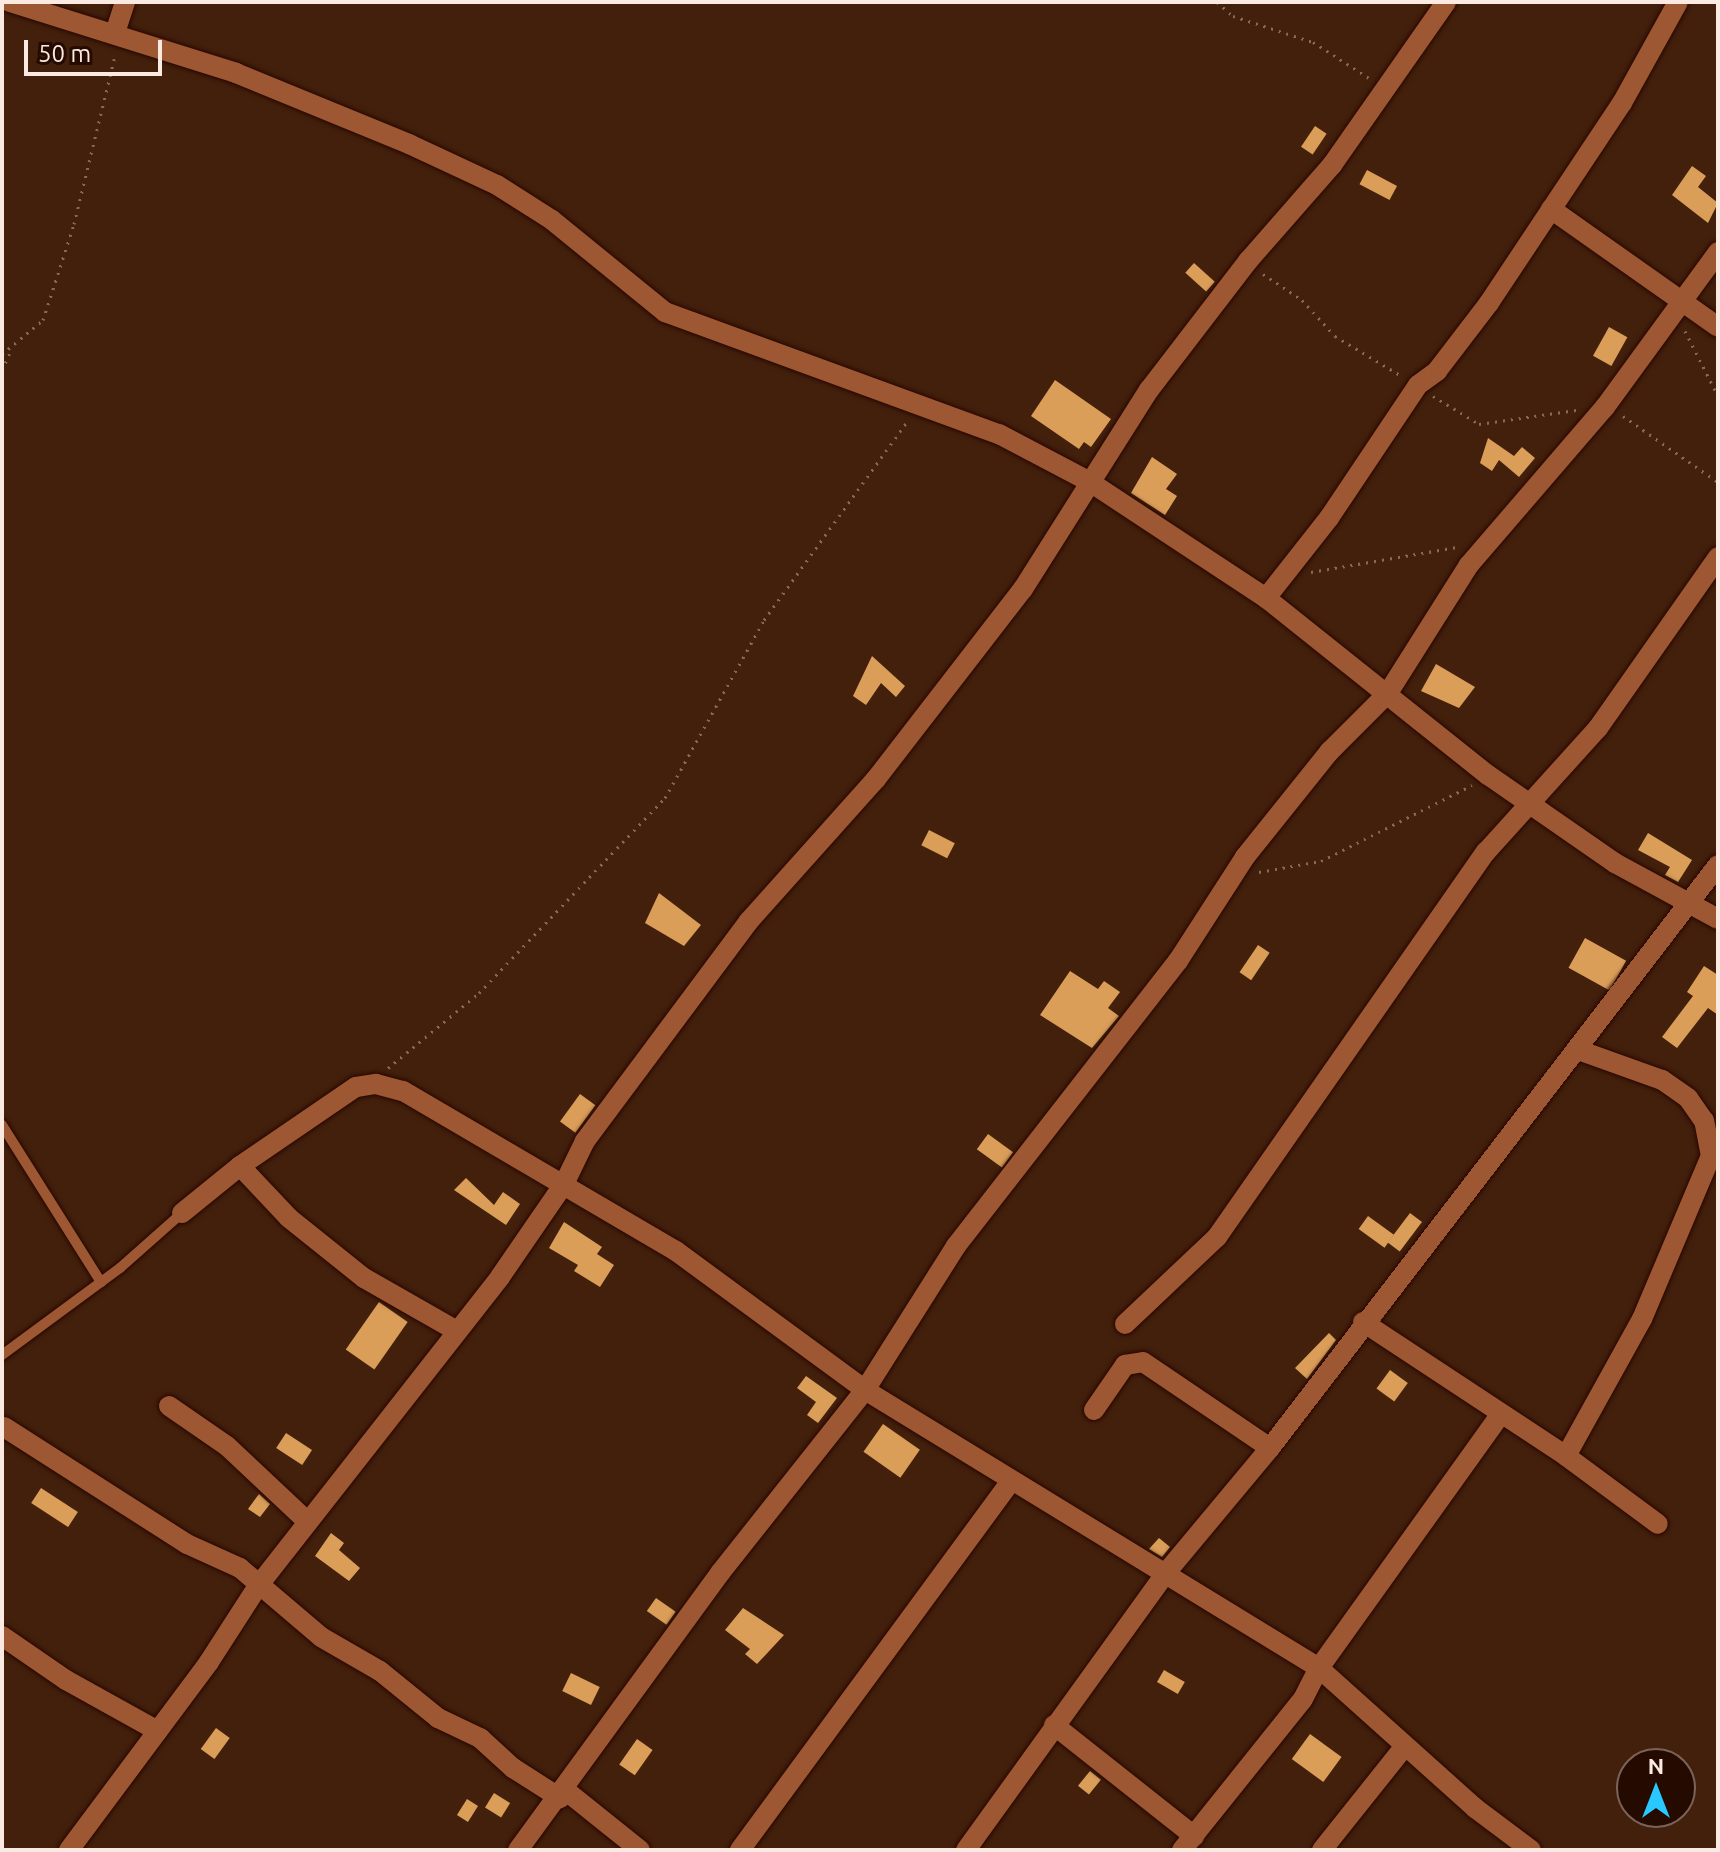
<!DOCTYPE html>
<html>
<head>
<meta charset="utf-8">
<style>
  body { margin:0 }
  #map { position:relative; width:1720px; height:1852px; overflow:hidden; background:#43200c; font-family:Ubuntu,sans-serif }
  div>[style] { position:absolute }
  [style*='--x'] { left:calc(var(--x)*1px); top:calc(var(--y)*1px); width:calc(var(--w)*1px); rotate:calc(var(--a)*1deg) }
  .building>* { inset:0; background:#db9e59; transform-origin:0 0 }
  .path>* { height:3px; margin-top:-1.5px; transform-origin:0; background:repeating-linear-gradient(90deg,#856959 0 2px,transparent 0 8px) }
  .roads { filter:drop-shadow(0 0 2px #280700) drop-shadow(0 0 2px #280700) }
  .service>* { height:10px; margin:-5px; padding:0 5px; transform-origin:5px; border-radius:5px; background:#9d5833 }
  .minor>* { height:20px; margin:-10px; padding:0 10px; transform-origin:10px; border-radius:10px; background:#9d5833 }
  span { translate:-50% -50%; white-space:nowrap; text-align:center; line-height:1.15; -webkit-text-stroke:8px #250a00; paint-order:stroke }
  .frame { position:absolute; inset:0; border:4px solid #faeae2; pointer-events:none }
  .north { position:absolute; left:1616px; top:1748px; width:80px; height:80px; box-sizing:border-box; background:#250a00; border:2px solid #7a645a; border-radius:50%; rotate:0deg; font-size:22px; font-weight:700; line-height:32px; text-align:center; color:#faeae2 }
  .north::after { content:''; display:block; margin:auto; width:28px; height:36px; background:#29c8ff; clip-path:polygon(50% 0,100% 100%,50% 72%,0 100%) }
  .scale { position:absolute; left:24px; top:40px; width:138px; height:36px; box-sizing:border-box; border:4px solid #faeae2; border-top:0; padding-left:10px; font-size:24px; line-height:28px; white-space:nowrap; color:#faeae2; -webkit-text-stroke:6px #250a00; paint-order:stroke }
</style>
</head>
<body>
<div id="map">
  <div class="building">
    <div style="left:1315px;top:126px;width:14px;height:25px;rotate:34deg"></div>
    <div style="clip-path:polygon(1692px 166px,1706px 176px,1698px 187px,1718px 203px,1708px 223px,1672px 195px)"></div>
    <div style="left:1367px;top:170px;width:34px;height:16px;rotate:28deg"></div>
    <div style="left:1194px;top:263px;width:28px;height:13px;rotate:42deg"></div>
    <div style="left:1609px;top:327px;width:21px;height:33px;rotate:29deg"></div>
    <div style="clip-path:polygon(1055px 380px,1111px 419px,1091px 447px,1084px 442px,1079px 449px,1031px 416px)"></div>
    <div style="clip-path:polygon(1488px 438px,1514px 456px,1522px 447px,1535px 458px,1519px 477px,1499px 460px,1492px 471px,1480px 463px)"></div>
    <div style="clip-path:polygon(1152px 457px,1177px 474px,1166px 489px,1177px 496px,1165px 515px,1131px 493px)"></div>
    <div style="clip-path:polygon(872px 656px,905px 686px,896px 697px,881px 683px,866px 705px,853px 696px)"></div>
    <div style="clip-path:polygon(1436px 664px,1475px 687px,1459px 708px,1421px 691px)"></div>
    <div style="left:929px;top:830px;width:29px;height:17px;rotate:27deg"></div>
    <div style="clip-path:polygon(1648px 833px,1692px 860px,1678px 882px,1665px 875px,1670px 867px,1638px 850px)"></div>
    <div style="clip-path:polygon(659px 893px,701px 925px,684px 946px,645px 923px)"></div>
    <div style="left:1585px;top:938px;width:47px;height:34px;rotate:29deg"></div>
    <div style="left:1258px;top:945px;width:14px;height:33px;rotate:34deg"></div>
    <div style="clip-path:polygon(1704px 966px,1718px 975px,1718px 1015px,1708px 1008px,1677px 1048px,1662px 1037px,1693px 996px,1687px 992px)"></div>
    <div style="clip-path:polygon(1070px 971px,1098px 989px,1104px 981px,1120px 992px,1108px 1008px,1119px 1016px,1092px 1048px,1040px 1015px)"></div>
    <div style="left:580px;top:1094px;width:19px;height:34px;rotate:36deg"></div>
    <div style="left:988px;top:1134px;width:31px;height:19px;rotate:36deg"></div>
    <div style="clip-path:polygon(466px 1178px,494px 1205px,503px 1192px,520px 1204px,506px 1225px,454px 1190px)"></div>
    <div style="left:1410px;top:1213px;width:15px;height:37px;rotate:37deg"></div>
    <div style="left:1368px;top:1216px;width:32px;height:16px;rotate:36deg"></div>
    <div style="clip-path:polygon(564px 1222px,602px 1247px,597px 1254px,614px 1265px,600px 1287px,574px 1271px,578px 1265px,549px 1248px)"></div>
    <div style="left:379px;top:1302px;width:35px;height:58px;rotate:35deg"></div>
    <div style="clip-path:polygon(1329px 1333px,1336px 1340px,1307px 1379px,1295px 1368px)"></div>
    <div style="left:1390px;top:1370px;width:22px;height:23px;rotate:36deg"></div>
    <div style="clip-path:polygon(806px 1376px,837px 1398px,818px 1423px,807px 1415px,816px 1402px,797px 1388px)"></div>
    <div style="left:883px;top:1424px;width:45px;height:34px;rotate:35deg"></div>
    <div style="left:286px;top:1433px;width:31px;height:18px;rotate:33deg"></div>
    <div style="left:41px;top:1488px;width:44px;height:18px;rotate:33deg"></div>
    <div style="clip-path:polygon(259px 1494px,270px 1504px,260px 1517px,248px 1509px)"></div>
    <div style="clip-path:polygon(331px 1533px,344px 1543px,339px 1550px,360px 1568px,349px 1581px,315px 1556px)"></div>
    <div style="clip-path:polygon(1159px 1538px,1170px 1547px,1162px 1557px,1149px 1549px)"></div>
    <div style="left:656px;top:1598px;width:24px;height:16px;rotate:35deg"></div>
    <div style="clip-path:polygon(743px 1608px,784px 1635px,757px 1664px,745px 1654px,750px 1649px,725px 1630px)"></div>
    <div style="left:1164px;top:1670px;width:24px;height:14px;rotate:30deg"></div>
    <div style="left:571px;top:1673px;width:32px;height:20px;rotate:26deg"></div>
    <div style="left:216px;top:1728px;width:17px;height:26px;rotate:36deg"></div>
    <div style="left:1310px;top:1734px;width:39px;height:31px;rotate:36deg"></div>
    <div style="left:637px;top:1739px;width:19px;height:31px;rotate:35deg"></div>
    <div style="left:1090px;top:1771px;width:14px;height:19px;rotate:39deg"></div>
    <div style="left:494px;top:1793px;width:19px;height:17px;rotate:32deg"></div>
    <div style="left:467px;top:1799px;width:13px;height:19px;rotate:32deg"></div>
  </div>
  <div class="path">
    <div style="--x:1217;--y:2;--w:21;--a:41"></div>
    <div style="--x:1233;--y:16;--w:84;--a:18"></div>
    <div style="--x:1313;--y:42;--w:67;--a:32.7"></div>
    <div style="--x:1263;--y:274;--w:47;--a:33.7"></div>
    <div style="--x:1302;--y:300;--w:49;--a:47.5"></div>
    <div style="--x:1335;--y:336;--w:76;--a:31"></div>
    <div style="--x:1685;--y:331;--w:73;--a:63.1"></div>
    <div style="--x:2;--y:354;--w:53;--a:-39.7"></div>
    <div style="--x:43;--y:320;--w:101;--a:-72.1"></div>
    <div style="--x:74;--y:224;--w:173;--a:-76.3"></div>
    <div style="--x:2;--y:370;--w:21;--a:-65"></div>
    <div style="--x:1433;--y:396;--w:54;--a:31.3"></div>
    <div style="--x:1479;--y:424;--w:98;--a:-8.2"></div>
    <div style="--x:1623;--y:416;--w:116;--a:34.8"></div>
    <div style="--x:1311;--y:572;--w:148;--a:-9.7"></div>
    <div style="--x:1259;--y:872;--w:63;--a:-10.1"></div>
    <div style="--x:1321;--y:861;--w:169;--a:-26.7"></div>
    <div style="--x:388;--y:1068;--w:118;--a:-39.5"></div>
    <div style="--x:479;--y:993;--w:269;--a:-46.4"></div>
    <div style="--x:665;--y:798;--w:204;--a:-60.9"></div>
    <div style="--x:764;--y:620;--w:244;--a:-54.2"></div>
  </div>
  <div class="roads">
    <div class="service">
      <div style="--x:2;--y:1125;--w:186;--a:57.8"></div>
      <div style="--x:2;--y:1355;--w:147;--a:-36.4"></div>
      <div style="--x:120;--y:1268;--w:83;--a:-41.6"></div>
    </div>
    <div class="minor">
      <div style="--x:10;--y:2;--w:237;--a:17.4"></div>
      <div style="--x:236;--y:73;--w:187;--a:22.3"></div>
      <div style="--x:409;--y:144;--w:97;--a:25"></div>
      <div style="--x:497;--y:185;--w:65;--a:32.5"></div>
      <div style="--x:552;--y:220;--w:146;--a:39.2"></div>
      <div style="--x:665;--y:312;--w:356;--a:20.1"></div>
      <div style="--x:999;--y:434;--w:103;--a:27.8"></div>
      <div style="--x:1090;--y:482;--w:211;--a:33.4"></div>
      <div style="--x:1266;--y:598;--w:284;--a:38.6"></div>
      <div style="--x:1488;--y:775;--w:155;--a:34.7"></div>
      <div style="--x:1615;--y:863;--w:117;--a:28.5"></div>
      <div style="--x:115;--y:33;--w:33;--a:-72"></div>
      <div style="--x:1551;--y:209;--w:204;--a:35.2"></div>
      <div style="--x:1266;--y:598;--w:102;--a:-51.8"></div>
      <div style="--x:1329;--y:518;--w:160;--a:-56.2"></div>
      <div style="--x:1418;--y:385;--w:24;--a:-36"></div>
      <div style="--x:1437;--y:371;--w:86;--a:-52.6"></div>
      <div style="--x:1489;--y:303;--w:240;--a:-56.4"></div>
      <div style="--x:1622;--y:103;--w:115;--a:-61"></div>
      <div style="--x:240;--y:1166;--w:71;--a:46.7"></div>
      <div style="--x:289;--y:1218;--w:96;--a:38.7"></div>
      <div style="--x:364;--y:1278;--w:105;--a:29.7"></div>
      <div style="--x:182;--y:1213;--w:75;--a:-39"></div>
      <div style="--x:240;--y:1166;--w:140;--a:-34.3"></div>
      <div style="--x:356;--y:1087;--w:20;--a:-9"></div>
      <div style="--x:376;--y:1084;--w:28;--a:15"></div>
      <div style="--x:403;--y:1091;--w:316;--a:30.4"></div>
      <div style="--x:676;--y:1251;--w:235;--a:36.3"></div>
      <div style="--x:865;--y:1390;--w:532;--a:31.48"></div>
      <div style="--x:1319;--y:1668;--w:210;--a:41.9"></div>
      <div style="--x:1475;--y:1808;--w:70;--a:36.9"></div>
      <div style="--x:1363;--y:1322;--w:243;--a:33.4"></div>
      <div style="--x:1566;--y:1456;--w:114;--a:36.5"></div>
      <div style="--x:1125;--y:1324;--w:127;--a:-43.4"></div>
      <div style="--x:1217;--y:1237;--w:470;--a:-55.1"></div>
      <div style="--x:1486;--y:852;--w:167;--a:-47.9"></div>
      <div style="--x:1598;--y:728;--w:209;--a:-54.9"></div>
      <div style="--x:169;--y:1406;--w:70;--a:34.6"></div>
      <div style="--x:227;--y:1446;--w:111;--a:43.2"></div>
      <div style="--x:1094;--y:1410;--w:55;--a:-55.4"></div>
      <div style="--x:1125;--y:1365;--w:18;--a:-9"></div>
      <div style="--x:1143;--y:1362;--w:153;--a:34.1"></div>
      <div style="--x:4;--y:1427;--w:217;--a:32.6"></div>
      <div style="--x:187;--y:1544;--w:58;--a:24.4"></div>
      <div style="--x:240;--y:1568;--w:106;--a:40.4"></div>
      <div style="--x:321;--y:1637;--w:68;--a:30"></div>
      <div style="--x:380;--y:1671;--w:75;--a:39"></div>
      <div style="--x:438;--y:1718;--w:47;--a:25.5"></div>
      <div style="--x:480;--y:1738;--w:45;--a:42.3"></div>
      <div style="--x:513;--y:1768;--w:56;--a:32.6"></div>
      <div style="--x:1566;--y:1456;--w:157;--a:-61"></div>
      <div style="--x:1642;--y:1319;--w:177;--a:-67.1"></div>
      <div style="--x:1711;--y:1156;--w:36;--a:-101"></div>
      <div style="--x:1704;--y:1121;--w:28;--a:-125"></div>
      <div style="--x:1688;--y:1098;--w:32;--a:-145"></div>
      <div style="--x:1662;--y:1080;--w:89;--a:-160.3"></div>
      <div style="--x:2;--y:1636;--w:78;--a:34.5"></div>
      <div style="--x:66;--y:1680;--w:105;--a:29"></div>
      <div style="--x:1054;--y:1725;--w:179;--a:38.4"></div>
      <div style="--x:565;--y:1790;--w:96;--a:38.7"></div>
      <div style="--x:69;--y:1850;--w:234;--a:-53.3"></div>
      <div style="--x:209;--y:1662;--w:90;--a:-57.2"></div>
      <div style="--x:258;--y:1586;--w:392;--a:-51.9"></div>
      <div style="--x:500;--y:1277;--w:113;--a:-55.5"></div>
      <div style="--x:564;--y:1184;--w:48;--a:-64"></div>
      <div style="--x:585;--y:1141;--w:274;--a:-53.3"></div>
      <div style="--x:749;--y:921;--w:191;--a:-48.2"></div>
      <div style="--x:876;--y:779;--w:240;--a:-52.3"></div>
      <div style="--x:1023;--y:589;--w:236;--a:-57.7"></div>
      <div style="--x:1149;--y:390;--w:163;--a:-52.5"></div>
      <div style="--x:1248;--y:261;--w:128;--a:-48.8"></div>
      <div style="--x:1332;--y:165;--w:199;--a:-55"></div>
      <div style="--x:518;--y:1850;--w:343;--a:-53.9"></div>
      <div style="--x:720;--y:1573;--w:233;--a:-51.6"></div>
      <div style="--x:865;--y:1390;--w:170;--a:-57.7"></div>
      <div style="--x:956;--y:1246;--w:361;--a:-52.1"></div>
      <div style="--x:1178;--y:961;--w:124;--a:-57.2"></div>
      <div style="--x:1245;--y:857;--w:136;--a:-51.3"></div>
      <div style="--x:1330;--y:751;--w:82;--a:-45"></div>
      <div style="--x:1388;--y:693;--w:151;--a:-57.7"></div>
      <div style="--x:1469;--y:565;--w:208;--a:-49.3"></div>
      <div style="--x:1605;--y:407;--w:192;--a:-53.9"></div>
      <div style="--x:740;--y:1850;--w:456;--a:-53.7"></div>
      <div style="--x:966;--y:1850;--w:340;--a:-54.2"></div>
      <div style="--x:1165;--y:1574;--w:164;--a:-50.2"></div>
      <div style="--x:1270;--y:1448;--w:735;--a:-52.46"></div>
      <div style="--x:1182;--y:1850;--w:193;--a:-51.3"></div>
      <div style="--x:1303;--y:1699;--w:35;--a:-63"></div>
      <div style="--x:1319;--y:1668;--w:312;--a:-54.4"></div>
      <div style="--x:1322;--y:1850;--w:133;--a:-51.4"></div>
    </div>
  </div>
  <div class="frame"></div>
  <div class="north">N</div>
  <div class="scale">50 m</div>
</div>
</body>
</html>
